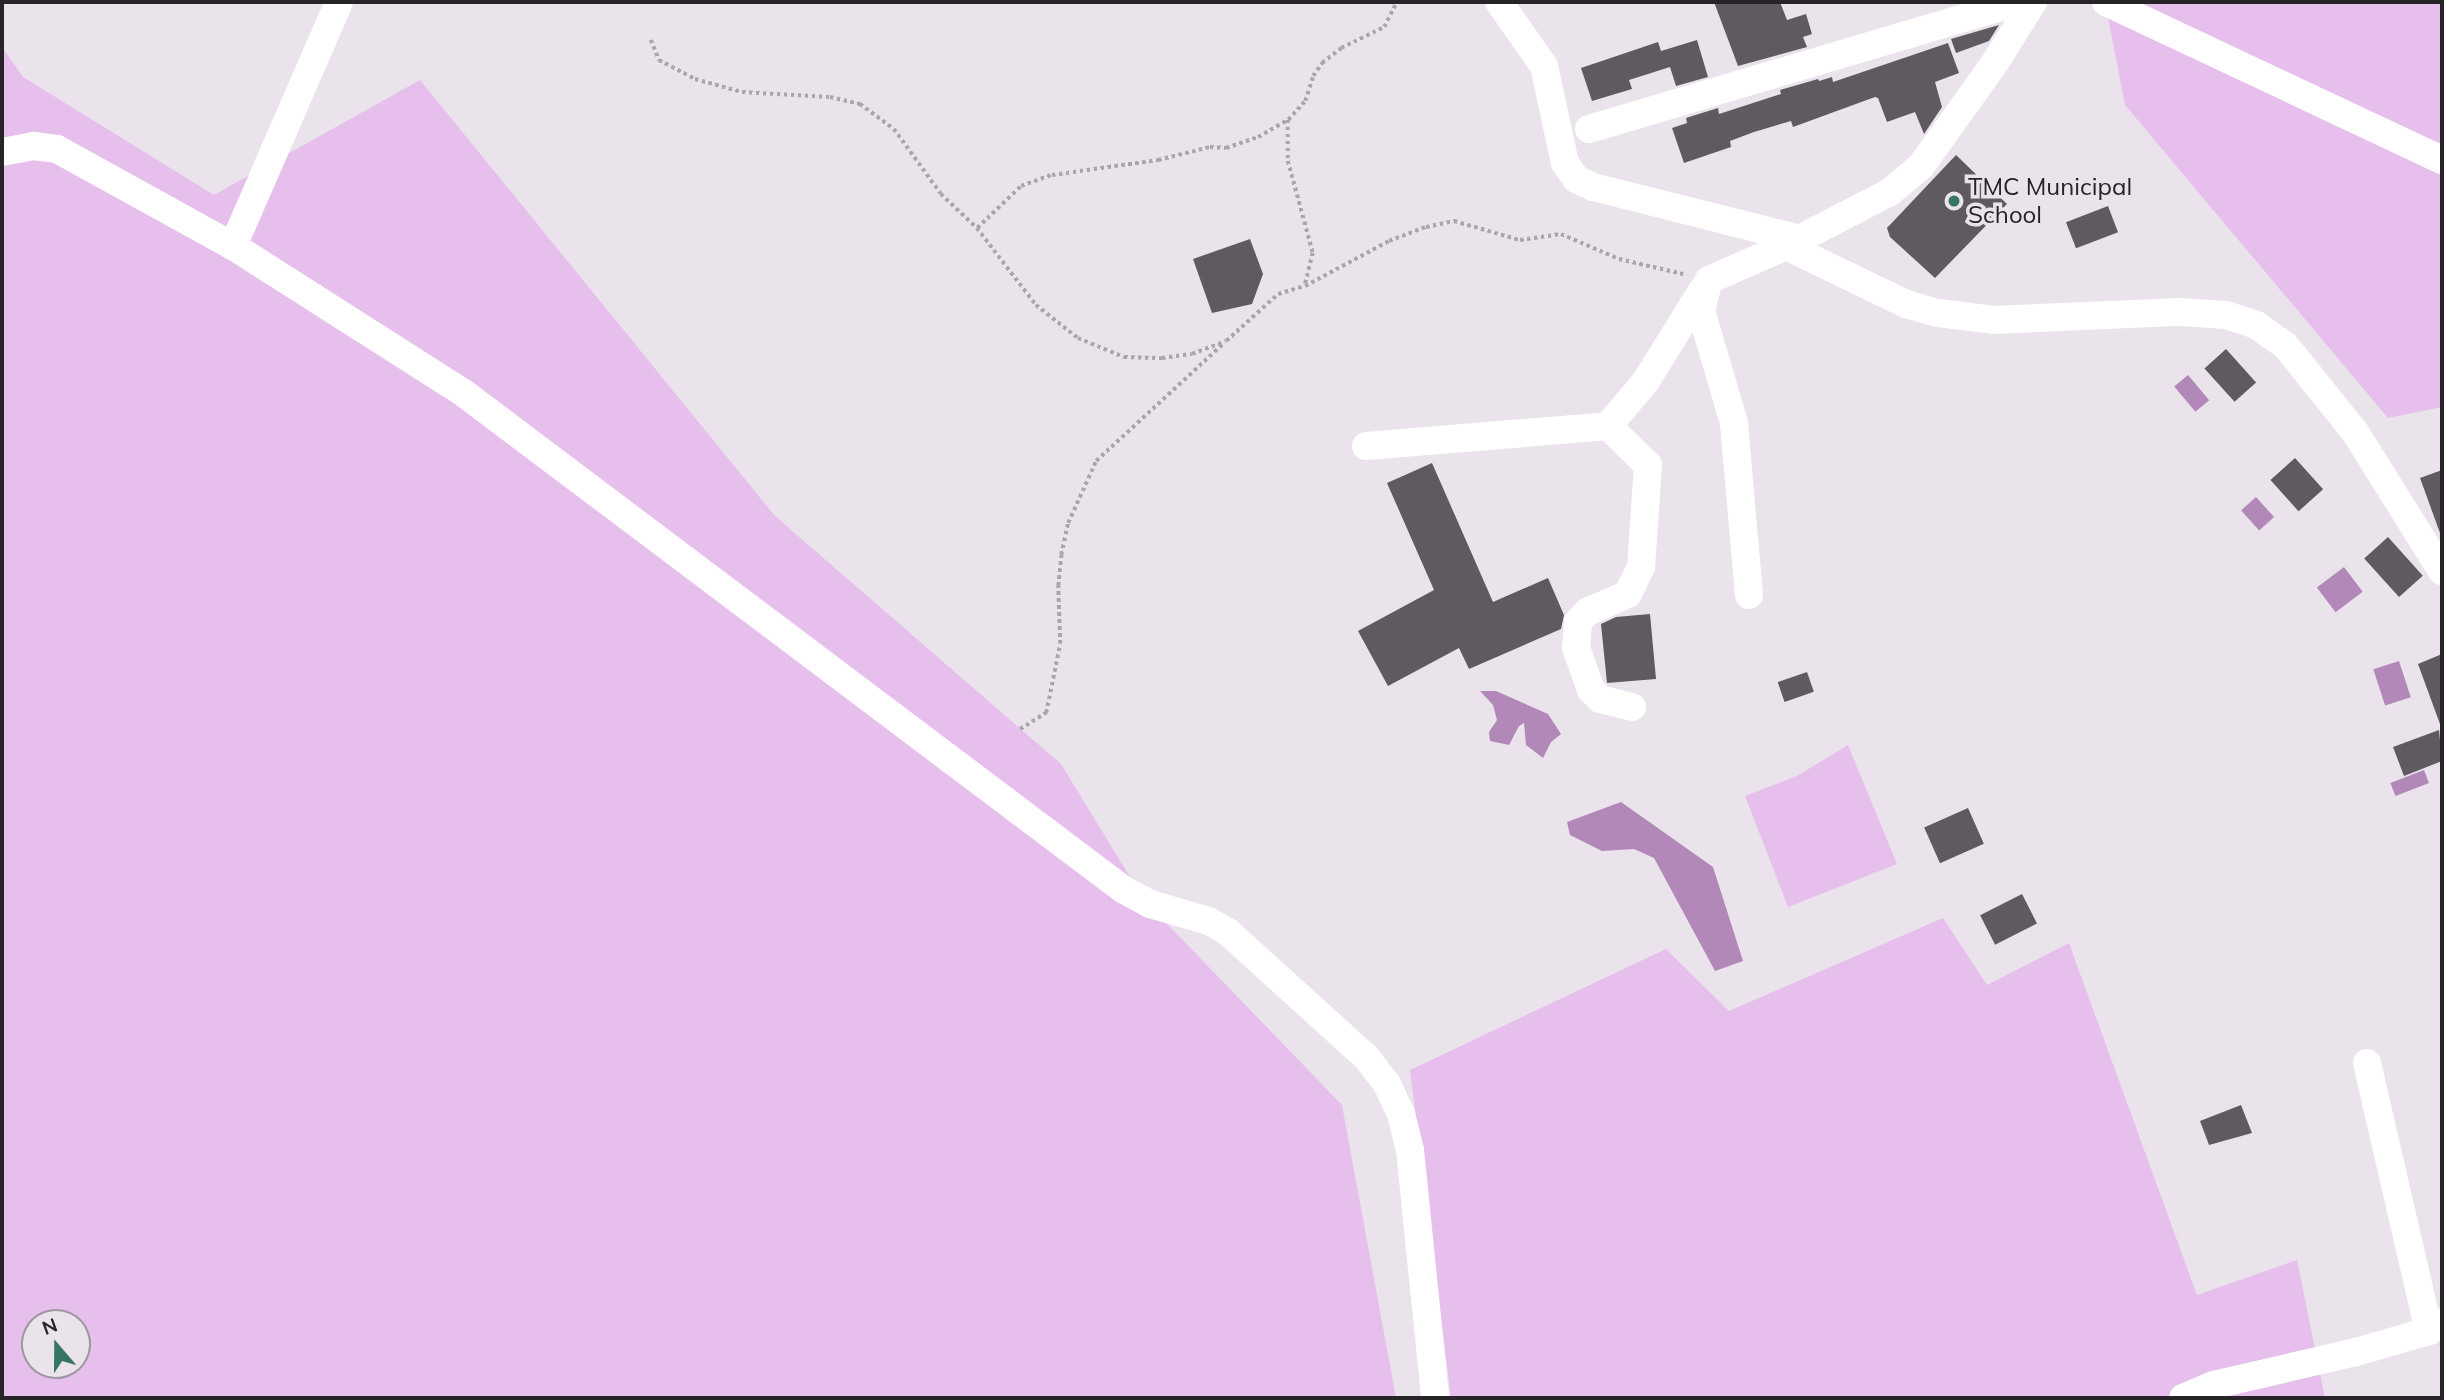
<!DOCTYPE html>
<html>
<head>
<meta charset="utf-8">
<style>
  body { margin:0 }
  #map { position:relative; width:2444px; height:1400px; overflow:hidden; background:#eae3ec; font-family:Mulish,sans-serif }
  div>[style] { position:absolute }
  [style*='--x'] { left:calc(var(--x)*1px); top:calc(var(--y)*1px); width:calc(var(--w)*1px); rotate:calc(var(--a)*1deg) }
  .green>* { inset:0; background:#e6bfec }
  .water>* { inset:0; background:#b188b7; transform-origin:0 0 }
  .building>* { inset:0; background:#5f5960; transform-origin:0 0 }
  .path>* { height:3.5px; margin-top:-1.75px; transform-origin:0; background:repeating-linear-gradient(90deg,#aaa4ac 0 3.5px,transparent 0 7px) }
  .minor>* { height:28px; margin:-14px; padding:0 14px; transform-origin:14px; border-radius:14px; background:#fff }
  .dots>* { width:19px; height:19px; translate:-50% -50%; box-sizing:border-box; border:4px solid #eae3ec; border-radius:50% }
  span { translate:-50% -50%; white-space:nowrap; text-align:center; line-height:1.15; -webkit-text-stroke:7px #eae3ec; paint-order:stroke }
  .poi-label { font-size:24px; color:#272428 }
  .left { translate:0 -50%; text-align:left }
  .frame { position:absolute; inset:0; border:4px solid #272428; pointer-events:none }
  .north { position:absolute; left:21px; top:1309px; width:70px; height:70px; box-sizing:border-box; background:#eae3ec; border:2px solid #9c979e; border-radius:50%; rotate:340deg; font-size:19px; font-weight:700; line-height:28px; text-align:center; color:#272428 }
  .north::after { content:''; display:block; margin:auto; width:24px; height:32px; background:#367562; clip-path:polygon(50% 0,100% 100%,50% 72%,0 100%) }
</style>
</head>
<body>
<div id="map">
  <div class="green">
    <div style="clip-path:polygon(2105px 2px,2442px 2px,2442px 407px,2388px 418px,2125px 105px)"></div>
    <div style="clip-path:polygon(evenodd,2px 47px,23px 77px,214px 195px,420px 80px,775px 516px,1061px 764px,1144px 900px,1342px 1105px,1396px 1398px,2px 1398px,2px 47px,35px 1323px,77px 1323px,77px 1365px,35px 1365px,35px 1323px)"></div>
    <div style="clip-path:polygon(1848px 745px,1897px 864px,1788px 907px,1745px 796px,1797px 776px)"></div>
    <div style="clip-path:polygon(1943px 918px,1987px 985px,2069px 943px,2197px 1295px,2297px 1260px,2325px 1398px,1451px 1398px,1410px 1070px,1666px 949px,1729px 1011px)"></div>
  </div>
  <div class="water">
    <div style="left:2188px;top:375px;width:33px;height:18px;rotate:50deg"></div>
    <div style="left:2256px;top:497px;width:27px;height:20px;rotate:48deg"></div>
    <div style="left:2344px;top:567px;width:31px;height:34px;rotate:53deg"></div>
    <div style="left:2399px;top:661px;width:38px;height:27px;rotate:72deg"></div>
    <div style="clip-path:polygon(1480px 691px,1496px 691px,1548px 714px,1561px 734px,1551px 742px,1543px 758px,1526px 745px,1524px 723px,1519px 726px,1509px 745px,1490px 741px,1489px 732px,1497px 720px,1493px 705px)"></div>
    <div style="left:2424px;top:770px;width:14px;height:36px;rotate:69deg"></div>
    <div style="clip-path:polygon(1621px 802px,1713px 867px,1743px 961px,1715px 971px,1654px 858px,1634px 849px,1602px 851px,1570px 835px,1567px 822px)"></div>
  </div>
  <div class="building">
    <div style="clip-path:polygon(1714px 2px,1780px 2px,1787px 20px,1806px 14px,1812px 34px,1803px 37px,1807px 47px,1738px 66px)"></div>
    <div style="clip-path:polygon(1999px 25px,1989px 41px,1956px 53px,1951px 39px)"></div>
    <div style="clip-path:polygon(1697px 40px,1708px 77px,1676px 86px,1670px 67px,1629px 80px,1632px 89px,1592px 101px,1581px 68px,1658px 42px,1661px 51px)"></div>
    <div style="clip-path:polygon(1948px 43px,1959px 73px,1935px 82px,1942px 107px,1924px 134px,1915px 112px,1887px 122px,1878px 98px,1875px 97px,1793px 127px,1791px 121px,1754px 132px,1730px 141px,1731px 147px,1684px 163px,1672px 128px,1687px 123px,1686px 118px,1718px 108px,1719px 114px,1781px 94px,1780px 90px,1818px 79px,1819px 81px,1832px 77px,1833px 82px)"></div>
    <div style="clip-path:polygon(1956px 155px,2007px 204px,1935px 278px,1890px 237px,1887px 228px)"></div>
    <div style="left:2108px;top:206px;width:28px;height:45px;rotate:69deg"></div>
    <div style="clip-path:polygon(1250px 239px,1263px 274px,1252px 304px,1212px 313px,1193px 259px)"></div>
    <div style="left:2226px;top:349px;width:45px;height:29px;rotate:48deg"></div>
    <div style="left:2295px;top:458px;width:42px;height:33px;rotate:48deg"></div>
    <div style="clip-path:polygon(1432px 463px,1493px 602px,1548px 578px,1564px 615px,1561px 629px,1469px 669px,1459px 648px,1388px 686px,1358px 631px,1434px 590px,1387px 483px)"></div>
    <div style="clip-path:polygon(2442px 470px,2442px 533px,2440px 533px,2420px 478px)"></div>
    <div style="left:2388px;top:537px;width:52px;height:32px;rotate:48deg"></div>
    <div style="clip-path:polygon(1650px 614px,1656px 679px,1607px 683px,1601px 624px,1616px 617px)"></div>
    <div style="clip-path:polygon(2442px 654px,2442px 724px,2440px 724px,2418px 664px)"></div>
    <div style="left:1807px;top:672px;width:21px;height:31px;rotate:71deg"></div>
    <div style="clip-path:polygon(2439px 730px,2442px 761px,2404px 776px,2393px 747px)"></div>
    <div style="left:1968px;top:808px;width:39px;height:48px;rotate:66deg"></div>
    <div style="left:2022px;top:894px;width:33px;height:47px;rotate:63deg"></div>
    <div style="clip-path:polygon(2241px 1105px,2252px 1133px,2209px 1145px,2200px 1121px)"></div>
  </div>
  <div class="path">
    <div style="--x:651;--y:40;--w:22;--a:68"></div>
    <div style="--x:659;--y:60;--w:41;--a:27.8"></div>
    <div style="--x:695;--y:79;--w:49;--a:15.5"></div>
    <div style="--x:742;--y:92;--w:88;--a:3.3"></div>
    <div style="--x:830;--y:97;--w:31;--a:13"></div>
    <div style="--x:860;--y:104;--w:42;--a:36.3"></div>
    <div style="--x:894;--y:129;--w:80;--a:54.1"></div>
    <div style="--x:941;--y:194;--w:50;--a:43.4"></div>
    <div style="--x:977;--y:228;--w:61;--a:-43.7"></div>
    <div style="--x:1021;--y:186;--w:33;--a:-20"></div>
    <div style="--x:1052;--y:175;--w:107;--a:-8.1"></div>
    <div style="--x:1158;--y:160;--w:54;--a:-14"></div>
    <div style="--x:1210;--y:147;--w:16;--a:4"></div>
    <div style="--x:1226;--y:148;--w:34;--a:-19"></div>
    <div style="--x:1258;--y:137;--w:34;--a:-30"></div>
    <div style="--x:1288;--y:120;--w:25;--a:-48"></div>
    <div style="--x:1305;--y:101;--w:26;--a:-72"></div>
    <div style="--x:1313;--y:76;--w:16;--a:-55"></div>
    <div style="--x:1322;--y:63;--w:24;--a:-38"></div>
    <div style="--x:1341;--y:48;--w:48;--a:-26"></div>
    <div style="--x:1384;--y:27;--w:28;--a:-63"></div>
    <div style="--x:1288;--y:120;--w:41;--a:90"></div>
    <div style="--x:1288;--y:161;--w:95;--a:74.8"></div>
    <div style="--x:1313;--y:253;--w:33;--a:104"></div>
    <div style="--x:977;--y:228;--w:97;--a:52.5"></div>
    <div style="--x:1036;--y:305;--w:53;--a:38.2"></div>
    <div style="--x:1078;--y:338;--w:50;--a:22.4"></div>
    <div style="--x:1124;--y:357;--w:38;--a:2"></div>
    <div style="--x:1162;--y:358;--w:30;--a:-8"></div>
    <div style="--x:1192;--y:354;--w:36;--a:-21"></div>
    <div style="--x:1226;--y:341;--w:70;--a:-42.1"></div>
    <div style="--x:1278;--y:294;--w:28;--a:-17"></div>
    <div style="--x:1305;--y:286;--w:95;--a:-28.2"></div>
    <div style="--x:1389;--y:241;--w:40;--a:-21"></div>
    <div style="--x:1426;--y:227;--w:29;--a:-12"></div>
    <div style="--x:1454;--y:221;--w:69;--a:16.1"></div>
    <div style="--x:1520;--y:240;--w:41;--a:-8.3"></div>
    <div style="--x:1561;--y:234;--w:63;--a:23.3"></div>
    <div style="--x:1619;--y:259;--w:66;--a:13.2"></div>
    <div style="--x:1020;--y:729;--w:31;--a:-32"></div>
    <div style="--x:1046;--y:713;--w:70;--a:-78.5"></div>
    <div style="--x:1060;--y:644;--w:58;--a:-92"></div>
    <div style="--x:1058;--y:586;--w:31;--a:-84"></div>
    <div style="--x:1061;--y:555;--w:33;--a:-78"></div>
    <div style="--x:1068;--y:523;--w:68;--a:-65.7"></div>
    <div style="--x:1096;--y:461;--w:174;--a:-42.7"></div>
  </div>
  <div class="minor">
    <div style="--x:1499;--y:2;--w:78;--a:54.9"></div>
    <div style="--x:1544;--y:66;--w:99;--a:77.8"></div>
    <div style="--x:1565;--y:163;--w:19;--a:55"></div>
    <div style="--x:1576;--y:179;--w:19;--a:25"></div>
    <div style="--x:1593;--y:187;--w:213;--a:14.1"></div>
    <div style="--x:2106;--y:2;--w:371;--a:25.2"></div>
    <div style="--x:1589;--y:129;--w:448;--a:-16.5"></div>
    <div style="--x:2;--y:152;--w:32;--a:-11"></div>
    <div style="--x:33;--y:146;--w:24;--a:7"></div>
    <div style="--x:57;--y:149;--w:201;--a:28.9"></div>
    <div style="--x:233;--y:246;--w:275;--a:32.5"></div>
    <div style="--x:465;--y:394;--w:825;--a:36.97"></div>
    <div style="--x:1124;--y:890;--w:30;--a:28"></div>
    <div style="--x:1150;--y:904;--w:61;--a:16.1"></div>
    <div style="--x:1209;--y:921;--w:22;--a:30"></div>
    <div style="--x:1228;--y:932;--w:186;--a:42.2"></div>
    <div style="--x:1366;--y:1057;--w:34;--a:52"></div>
    <div style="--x:1387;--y:1084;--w:33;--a:65"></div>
    <div style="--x:1401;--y:1114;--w:37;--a:76"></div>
    <div style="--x:1410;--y:1150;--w:249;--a:84.2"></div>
    <div style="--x:233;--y:246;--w:266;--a:-66.5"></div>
    <div style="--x:1786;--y:246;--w:133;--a:25.8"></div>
    <div style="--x:1906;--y:304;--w:33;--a:16"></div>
    <div style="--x:1938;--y:313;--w:56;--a:7.1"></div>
    <div style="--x:1994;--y:320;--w:186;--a:-2.5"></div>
    <div style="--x:2180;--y:312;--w:46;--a:3.7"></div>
    <div style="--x:2226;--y:315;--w:32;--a:18"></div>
    <div style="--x:2256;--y:325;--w:35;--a:35"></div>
    <div style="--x:2285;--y:345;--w:112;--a:51.2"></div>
    <div style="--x:2355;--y:432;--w:164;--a:58"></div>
    <div style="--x:1608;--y:426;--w:56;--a:44.3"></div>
    <div style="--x:1648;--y:465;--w:102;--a:93.9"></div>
    <div style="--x:1641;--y:567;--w:30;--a:116"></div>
    <div style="--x:1628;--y:594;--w:45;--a:156.3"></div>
    <div style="--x:1587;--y:612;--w:13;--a:132"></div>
    <div style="--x:1578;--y:622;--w:26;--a:94"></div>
    <div style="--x:1576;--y:648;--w:45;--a:70.3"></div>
    <div style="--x:1591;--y:690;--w:13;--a:45"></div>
    <div style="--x:1600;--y:699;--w:33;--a:14"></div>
    <div style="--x:1366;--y:446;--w:243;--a:-4.7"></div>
    <div style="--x:1608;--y:426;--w:59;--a:-49.8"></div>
    <div style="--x:1646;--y:381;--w:108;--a:-58.2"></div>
    <div style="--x:1749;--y:595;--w:173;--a:-95"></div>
    <div style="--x:1734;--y:423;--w:117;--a:-106.4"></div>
    <div style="--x:1701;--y:311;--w:32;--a:-76"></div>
    <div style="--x:1709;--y:280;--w:84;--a:-23.8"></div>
    <div style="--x:1786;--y:246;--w:117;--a:-27.4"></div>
    <div style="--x:1890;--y:192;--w:40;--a:-40"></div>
    <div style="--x:1921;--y:166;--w:125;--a:-54.4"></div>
    <div style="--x:1994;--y:64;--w:73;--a:-57.8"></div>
    <div style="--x:2367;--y:1063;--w:275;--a:77"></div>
    <div style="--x:2429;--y:1331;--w:16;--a:-35"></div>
    <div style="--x:2183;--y:1398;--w:34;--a:-23"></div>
    <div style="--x:2214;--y:1385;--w:146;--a:-13.1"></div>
    <div style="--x:2356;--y:1352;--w:76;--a:-16"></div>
  </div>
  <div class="dots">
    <div style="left:1954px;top:201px;background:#367562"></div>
  </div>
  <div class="poi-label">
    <span class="left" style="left:1968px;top:201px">TMC Municipal<br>School</span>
  </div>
  <div class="frame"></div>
  <div class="north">N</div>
</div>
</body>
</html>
